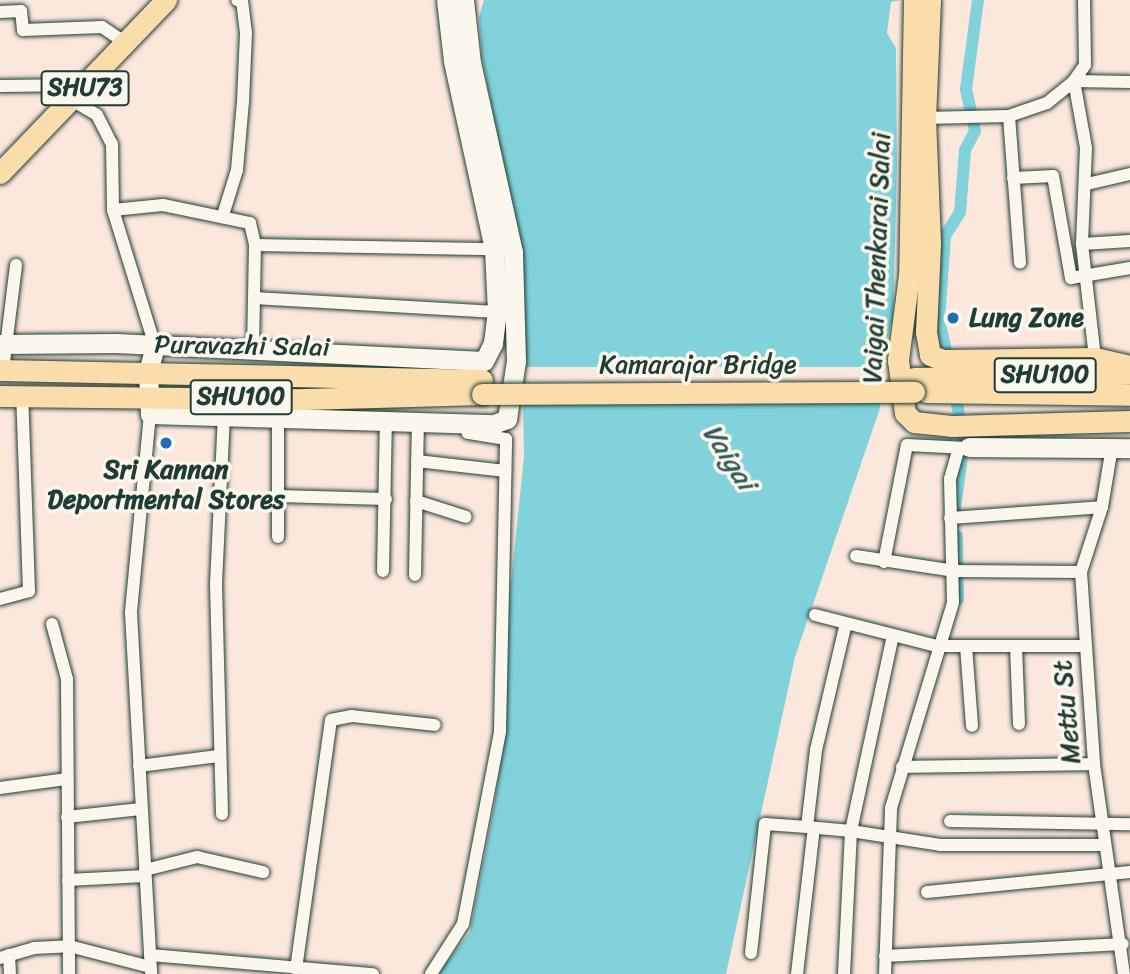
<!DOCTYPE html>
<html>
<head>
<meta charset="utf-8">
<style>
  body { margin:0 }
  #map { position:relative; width:1130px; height:974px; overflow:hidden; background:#fce7dd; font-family:Sriracha,sans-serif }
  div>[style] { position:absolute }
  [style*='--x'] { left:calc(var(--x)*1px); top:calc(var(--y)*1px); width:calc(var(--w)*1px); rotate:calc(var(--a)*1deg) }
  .water>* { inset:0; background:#81d2db }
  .pier>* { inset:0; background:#fce7dd; transform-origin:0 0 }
  .canal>* { height:12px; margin:-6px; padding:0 6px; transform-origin:6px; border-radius:6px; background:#81d2db }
  .roads { filter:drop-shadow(0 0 2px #1f3d34) drop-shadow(0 0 2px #1f3d34) }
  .street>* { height:12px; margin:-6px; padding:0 6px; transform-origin:6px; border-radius:6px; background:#fbf7ec }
  .secondary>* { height:19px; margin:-9.5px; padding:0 9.5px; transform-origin:9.5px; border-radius:9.5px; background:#fbf7ec }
  .primary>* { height:21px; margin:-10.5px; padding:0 10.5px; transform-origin:10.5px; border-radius:10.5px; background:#faddab }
  .bridges { filter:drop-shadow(0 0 2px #1f3d34) drop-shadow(0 0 2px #1f3d34) }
  .primary-bridge>* { height:21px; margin:-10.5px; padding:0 10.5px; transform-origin:10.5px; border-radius:10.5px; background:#faddab }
  .dots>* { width:19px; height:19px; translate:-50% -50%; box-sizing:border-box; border:4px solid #fbf7ec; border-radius:50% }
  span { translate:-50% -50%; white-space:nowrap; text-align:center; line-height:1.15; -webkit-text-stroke:7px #fbf7ec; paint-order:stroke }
  .shield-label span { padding:2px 5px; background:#fbf7ec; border:2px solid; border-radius:5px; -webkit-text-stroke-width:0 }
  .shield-label { font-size:24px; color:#1f3d34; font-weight:700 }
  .street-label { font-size:26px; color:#1f3d34 }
  .poi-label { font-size:26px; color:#1f3d34; font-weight:700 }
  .left { translate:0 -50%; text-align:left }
  .water-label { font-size:28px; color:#335b55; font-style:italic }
</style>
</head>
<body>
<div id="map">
  <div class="water">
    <div style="clip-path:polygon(484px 0,901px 0,891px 2px,887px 33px,896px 48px,897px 166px,893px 318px,878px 371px,880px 408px,795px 657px,726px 974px,437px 974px,470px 932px,494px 807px,506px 727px,504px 652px,524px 456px,520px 254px,482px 57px,479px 17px)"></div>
  </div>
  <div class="pier">
    <div style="left:883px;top:367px;width:35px;height:362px;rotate:90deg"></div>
  </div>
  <div class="canal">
    <div style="--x:949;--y:363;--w:44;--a:-103.1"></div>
    <div style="--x:939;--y:320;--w:84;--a:-85.9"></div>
    <div style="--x:945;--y:236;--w:28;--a:-58"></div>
    <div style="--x:960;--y:212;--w:62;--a:-85.4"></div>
    <div style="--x:965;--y:150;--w:21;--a:-62"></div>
    <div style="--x:975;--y:131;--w:43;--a:-102.1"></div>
    <div style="--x:966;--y:89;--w:90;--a:-82.3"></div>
    <div style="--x:954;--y:388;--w:55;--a:79.5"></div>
    <div style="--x:964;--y:442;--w:67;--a:97.8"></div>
    <div style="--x:957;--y:536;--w:63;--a:89.1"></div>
  </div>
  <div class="roads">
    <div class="street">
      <div style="--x:1084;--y:0;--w:65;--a:89.1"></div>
      <div style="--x:1085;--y:65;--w:19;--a:125"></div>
      <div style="--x:1074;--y:81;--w:68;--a:79.8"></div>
      <div style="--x:1086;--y:148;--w:96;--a:92.4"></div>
      <div style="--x:1082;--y:244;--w:115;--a:83.5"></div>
      <div style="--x:0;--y:12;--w:21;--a:-3"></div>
      <div style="--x:21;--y:11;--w:19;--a:84"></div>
      <div style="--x:23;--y:30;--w:79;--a:-2.2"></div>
      <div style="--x:102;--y:27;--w:30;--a:34"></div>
      <div style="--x:0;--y:86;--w:84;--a:-0.7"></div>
      <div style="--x:72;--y:100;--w:29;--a:31"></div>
      <div style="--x:97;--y:115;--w:33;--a:63"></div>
      <div style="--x:112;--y:144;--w:66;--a:89.1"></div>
      <div style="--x:113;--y:210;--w:142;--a:72.8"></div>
      <div style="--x:1009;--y:116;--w:147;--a:85.7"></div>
      <div style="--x:925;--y:118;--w:84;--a:-1.4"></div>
      <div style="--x:1009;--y:116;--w:40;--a:-18.9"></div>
      <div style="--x:1047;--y:103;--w:35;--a:-39"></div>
      <div style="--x:1074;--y:81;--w:56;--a:1"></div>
      <div style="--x:1013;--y:178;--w:40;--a:-2.9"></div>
      <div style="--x:1053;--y:176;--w:104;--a:80"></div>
      <div style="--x:1071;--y:278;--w:60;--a:-9.6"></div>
      <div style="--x:1087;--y:184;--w:44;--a:-13.1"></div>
      <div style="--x:113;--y:210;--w:50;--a:-5.7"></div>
      <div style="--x:163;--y:205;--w:89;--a:11.7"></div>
      <div style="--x:250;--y:223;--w:23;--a:77"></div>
      <div style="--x:255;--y:245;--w:104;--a:91.1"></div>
      <div style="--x:223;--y:215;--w:47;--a:-72.7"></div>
      <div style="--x:237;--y:170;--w:68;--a:-85"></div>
      <div style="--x:243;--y:102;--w:69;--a:-87.5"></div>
      <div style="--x:246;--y:33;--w:31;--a:-97"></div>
      <div style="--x:242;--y:2;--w:5;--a:-158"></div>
      <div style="--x:1082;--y:244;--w:48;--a:-3.6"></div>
      <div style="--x:255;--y:245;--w:239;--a:1"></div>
      <div style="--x:254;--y:298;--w:243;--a:3.3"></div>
      <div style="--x:3;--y:370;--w:106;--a:-82.9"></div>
      <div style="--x:150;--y:414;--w:200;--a:95.5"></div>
      <div style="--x:131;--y:613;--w:362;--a:86.8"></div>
      <div style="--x:1112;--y:447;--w:61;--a:99.5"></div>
      <div style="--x:1102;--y:507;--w:68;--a:107.9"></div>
      <div style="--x:1081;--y:572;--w:192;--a:86.1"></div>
      <div style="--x:1094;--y:764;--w:212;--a:81.9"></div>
      <div style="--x:417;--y:461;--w:89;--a:6.5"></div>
      <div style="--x:278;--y:496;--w:108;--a:1.6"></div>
      <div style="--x:416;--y:501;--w:52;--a:17.7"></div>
      <div style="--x:950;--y:518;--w:152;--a:-4.1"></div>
      <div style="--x:278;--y:537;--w:120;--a:-90"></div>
      <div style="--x:856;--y:556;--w:100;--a:8.6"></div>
      <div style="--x:955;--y:571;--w:126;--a:0.5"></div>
      <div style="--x:884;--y:562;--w:119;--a:-78.9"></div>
      <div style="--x:907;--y:445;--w:59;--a:2.9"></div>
      <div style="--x:383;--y:571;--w:152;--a:-88.9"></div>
      <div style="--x:415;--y:575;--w:156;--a:-88.9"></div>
      <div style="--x:0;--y:599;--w:30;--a:-15"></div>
      <div style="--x:29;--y:591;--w:196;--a:-92"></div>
      <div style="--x:815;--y:615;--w:126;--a:14.3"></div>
      <div style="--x:937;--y:646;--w:147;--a:0"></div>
      <div style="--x:52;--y:624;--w:57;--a:74.7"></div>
      <div style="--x:67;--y:679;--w:295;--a:89.6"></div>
      <div style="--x:893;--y:635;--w:200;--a:102.1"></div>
      <div style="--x:851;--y:831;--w:90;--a:8.9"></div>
      <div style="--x:940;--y:845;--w:163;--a:0"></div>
      <div style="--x:966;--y:646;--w:80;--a:85.7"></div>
      <div style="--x:1016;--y:646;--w:78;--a:87.8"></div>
      <div style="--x:139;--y:766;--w:80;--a:-7.2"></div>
      <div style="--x:902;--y:767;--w:192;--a:-0.9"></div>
      <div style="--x:0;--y:788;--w:68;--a:-7.7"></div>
      <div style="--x:222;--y:814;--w:230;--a:-91.5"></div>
      <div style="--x:216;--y:584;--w:168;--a:-87.3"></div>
      <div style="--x:67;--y:817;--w:74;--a:-6.2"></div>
      <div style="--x:950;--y:821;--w:180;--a:1"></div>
      <div style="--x:145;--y:870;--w:54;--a:-14"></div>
      <div style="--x:197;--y:857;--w:68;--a:12.8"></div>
      <div style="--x:68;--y:880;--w:77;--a:-3"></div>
      <div style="--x:927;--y:892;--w:204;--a:-5.6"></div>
      <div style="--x:751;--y:953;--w:130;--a:-83.8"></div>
      <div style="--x:765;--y:824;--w:42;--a:4.1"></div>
      <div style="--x:9;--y:955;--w:19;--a:87"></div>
      <div style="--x:150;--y:955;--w:224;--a:4.9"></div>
      <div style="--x:885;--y:956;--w:238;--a:-2.9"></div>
      <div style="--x:0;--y:958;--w:35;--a:-16"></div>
      <div style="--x:34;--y:948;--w:35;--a:-3"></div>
      <div style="--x:69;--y:946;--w:84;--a:14.5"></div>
      <div style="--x:296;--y:969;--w:251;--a:-82"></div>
      <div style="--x:331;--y:720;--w:21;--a:-11"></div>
      <div style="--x:352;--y:716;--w:83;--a:6.2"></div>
      <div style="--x:431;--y:974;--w:59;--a:-57.4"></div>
      <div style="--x:463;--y:924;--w:197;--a:-79.1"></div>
      <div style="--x:500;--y:731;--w:292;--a:-88.8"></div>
      <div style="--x:506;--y:439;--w:39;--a:-171"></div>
      <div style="--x:797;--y:974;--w:147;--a:-83.4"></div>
      <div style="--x:844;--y:974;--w:143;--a:-87.2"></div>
      <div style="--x:851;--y:831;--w:44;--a:-174.8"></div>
      <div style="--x:807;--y:827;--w:78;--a:-83.3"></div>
      <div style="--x:816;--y:750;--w:130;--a:-76.7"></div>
      <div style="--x:885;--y:974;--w:166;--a:-87.9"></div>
      <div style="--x:891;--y:808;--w:215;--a:-73.2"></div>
      <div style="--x:953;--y:602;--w:123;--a:-91.4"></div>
      <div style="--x:950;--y:479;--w:32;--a:-74"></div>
    </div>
    <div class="secondary">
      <div style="--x:0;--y:344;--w:116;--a:-0.5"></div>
      <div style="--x:116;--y:343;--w:368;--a:2.8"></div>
      <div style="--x:484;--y:361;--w:20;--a:-63"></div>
      <div style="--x:493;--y:343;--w:31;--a:-83"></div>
      <div style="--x:497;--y:312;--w:63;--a:-92.7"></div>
      <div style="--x:494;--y:249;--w:192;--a:-102.3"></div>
      <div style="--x:453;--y:61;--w:61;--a:-96.5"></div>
      <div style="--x:155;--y:346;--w:27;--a:105"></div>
      <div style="--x:148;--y:372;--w:42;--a:87.3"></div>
      <div style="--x:150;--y:414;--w:344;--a:1.7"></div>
      <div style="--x:494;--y:424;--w:14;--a:-21"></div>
      <div style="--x:507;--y:419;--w:59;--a:-81.2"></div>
      <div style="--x:516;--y:361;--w:109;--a:-91.6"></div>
      <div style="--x:513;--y:252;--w:194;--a:-102.5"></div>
      <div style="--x:471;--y:63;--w:63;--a:-96.3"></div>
      <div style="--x:969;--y:447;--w:161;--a:0.4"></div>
    </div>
    <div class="primary">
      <div style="--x:914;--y:0;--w:275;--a:91"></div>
      <div style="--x:909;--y:275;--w:86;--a:97.4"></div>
      <div style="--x:898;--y:360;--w:53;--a:82.5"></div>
      <div style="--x:905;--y:413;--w:13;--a:45"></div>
      <div style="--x:914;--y:422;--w:37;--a:6"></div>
      <div style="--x:951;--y:426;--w:179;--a:-1.6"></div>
      <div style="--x:930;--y:0;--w:118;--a:92.4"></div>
      <div style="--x:925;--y:118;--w:126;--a:87.7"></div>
      <div style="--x:930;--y:244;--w:88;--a:92.6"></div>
      <div style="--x:926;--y:332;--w:23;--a:80"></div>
      <div style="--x:930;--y:355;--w:14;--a:21"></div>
      <div style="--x:943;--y:360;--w:152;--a:-0.8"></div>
      <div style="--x:1095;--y:358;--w:36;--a:13"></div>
      <div style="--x:0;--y:173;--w:240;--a:-46.2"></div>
      <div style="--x:0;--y:370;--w:482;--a:1.2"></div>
      <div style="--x:914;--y:378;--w:216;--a:-1.1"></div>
      <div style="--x:926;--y:392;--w:204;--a:0.8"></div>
      <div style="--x:0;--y:396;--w:304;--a:0.6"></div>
      <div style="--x:304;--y:399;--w:178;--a:-1.6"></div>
    </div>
  </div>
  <div class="bridges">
    <div class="primary-bridge">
      <div style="--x:482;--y:394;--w:432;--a:-0.3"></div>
    </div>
  </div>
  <div class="dots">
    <div style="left:953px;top:318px;background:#1f6fb2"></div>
    <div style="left:166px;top:443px;background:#1f6fb2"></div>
  </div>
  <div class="shield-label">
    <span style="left:85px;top:88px">SHU73</span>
    <span style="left:1045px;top:375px">SHU100</span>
    <span style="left:241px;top:397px">SHU100</span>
  </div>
  <div class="street-label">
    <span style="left:877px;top:258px;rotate:-88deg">Vaigai Thenkarai Salai</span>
    <span style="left:242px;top:346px;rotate:1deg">Puravazhi Salai</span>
    <span style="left:698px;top:365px">Kamarajar Bridge</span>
    <span style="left:1067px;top:712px;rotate:-95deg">Mettu St</span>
  </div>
  <div class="poi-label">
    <span class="left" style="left:969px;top:318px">Lung Zone</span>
    <span style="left:166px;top:485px">Sri Kannan<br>Deportmental Stores</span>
  </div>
  <div class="water-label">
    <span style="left:729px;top:457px;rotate:57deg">Vaigai</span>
  </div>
</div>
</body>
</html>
